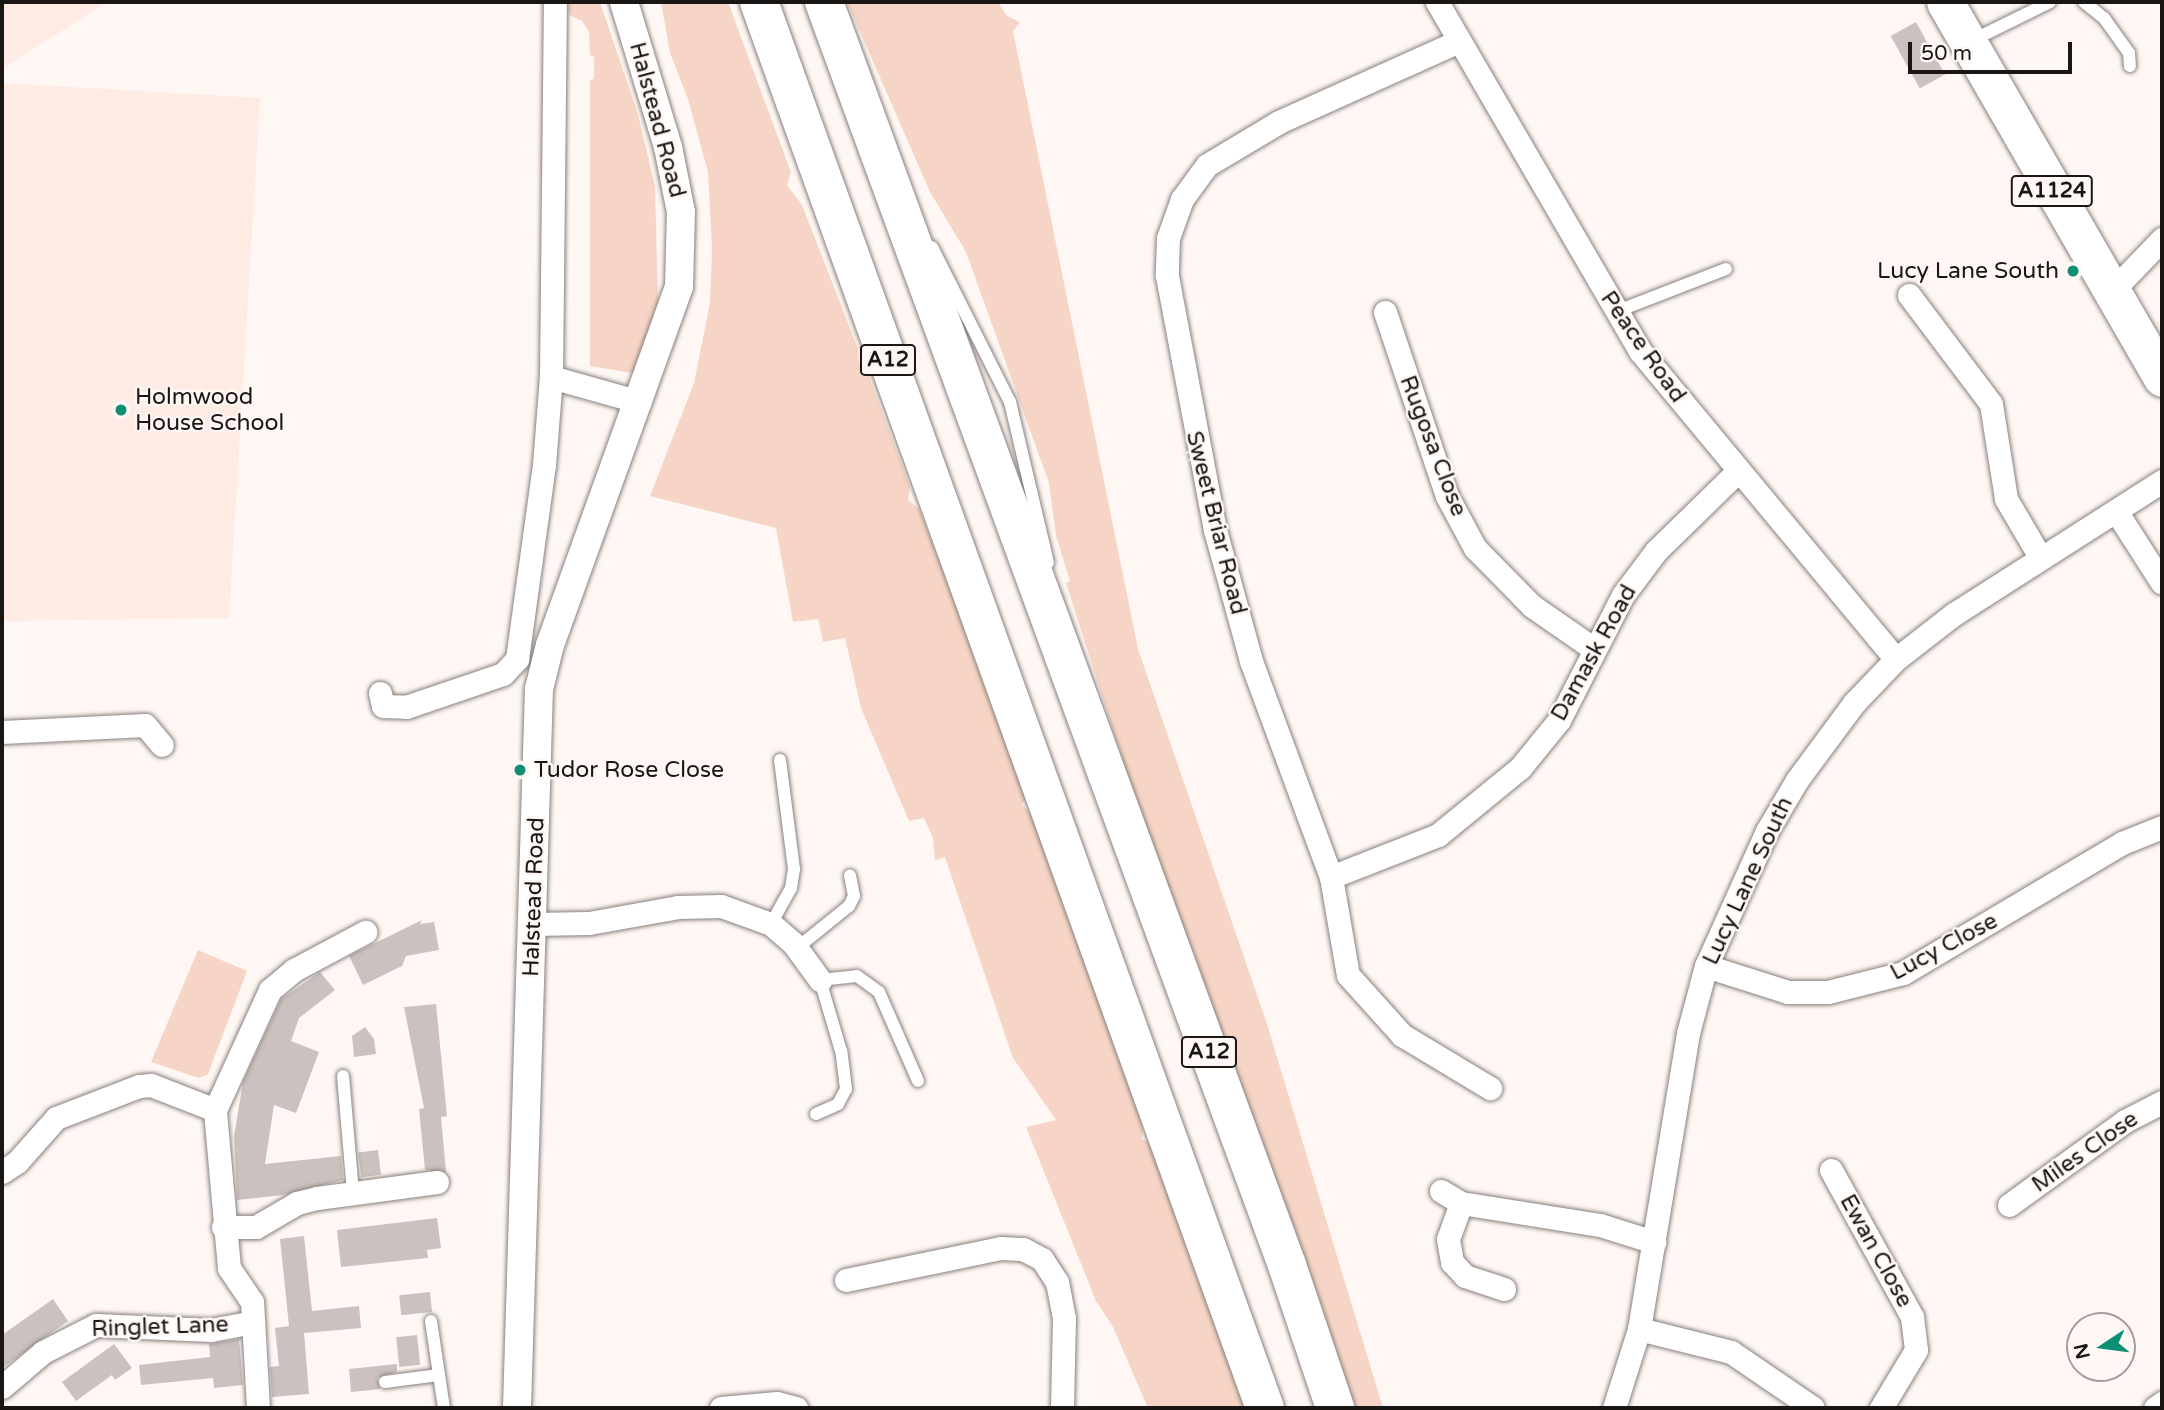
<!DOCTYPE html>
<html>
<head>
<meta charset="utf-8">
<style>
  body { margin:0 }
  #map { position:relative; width:2164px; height:1410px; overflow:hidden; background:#fef7f3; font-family:"Varela Round",sans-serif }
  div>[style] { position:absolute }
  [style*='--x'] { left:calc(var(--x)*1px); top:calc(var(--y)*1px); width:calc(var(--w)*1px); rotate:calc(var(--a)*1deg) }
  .built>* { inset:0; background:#fdebe4 }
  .green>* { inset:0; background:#f7d5c6 }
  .building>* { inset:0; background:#cbc2bf; transform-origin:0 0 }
  .roads { filter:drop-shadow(0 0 2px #88807d) drop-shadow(0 0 2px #88807d) }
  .service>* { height:12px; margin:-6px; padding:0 6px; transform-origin:6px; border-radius:6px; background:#fff }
  .minor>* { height:23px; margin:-11.5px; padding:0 11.5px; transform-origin:11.5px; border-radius:11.5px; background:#fff }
  .tertiary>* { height:28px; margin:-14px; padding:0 14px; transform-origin:14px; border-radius:14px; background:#fff }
  .primary>* { height:37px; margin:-18.5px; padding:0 18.5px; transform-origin:18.5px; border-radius:18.5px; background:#fff }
  .trunk>* { height:38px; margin:-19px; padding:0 19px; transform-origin:19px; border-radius:19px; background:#fff }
  .dots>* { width:19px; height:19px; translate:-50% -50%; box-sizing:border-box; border:4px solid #fef7f3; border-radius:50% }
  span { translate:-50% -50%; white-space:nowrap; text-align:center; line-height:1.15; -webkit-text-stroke:5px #fef7f3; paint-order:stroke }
  .shield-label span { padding:2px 5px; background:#fef7f3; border:2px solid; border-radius:5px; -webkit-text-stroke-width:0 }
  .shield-label { font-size:21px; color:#191614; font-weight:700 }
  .street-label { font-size:23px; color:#191614 }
  .poi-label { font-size:23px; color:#191614 }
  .right { translate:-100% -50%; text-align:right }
  .left { translate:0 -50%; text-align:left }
  .frame { position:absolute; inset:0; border:4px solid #191614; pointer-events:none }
  .north { position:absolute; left:2066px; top:1312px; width:70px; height:70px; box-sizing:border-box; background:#fef7f3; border:2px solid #a29d9a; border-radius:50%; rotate:257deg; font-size:19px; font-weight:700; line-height:28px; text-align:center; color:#191614 }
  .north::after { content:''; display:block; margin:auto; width:24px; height:32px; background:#0d8f75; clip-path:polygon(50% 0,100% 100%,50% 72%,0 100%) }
  .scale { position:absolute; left:1908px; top:42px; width:164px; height:32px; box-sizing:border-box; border:4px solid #191614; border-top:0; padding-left:9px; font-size:21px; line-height:24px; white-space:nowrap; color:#191614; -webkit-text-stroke:5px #fef7f3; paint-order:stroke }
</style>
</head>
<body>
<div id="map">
  <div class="built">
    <div style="clip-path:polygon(2px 2px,107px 2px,2px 69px)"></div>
    <div style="clip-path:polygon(2px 83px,260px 98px,229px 618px,2px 621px)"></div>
  </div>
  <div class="green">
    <div style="clip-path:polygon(568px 2px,600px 2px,637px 111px,655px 186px,658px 299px,638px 374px,590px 366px,590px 80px,594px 79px,594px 57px,590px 55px,589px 32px,582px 21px,569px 15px)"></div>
    <div style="clip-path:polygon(661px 2px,728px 2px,791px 172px,787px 185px,802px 205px,858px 349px,859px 362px,865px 366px,910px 487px,908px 500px,919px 509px,961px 616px,1026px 798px,1022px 805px,1033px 816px,1143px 1125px,1142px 1139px,1150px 1143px,1245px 1408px,1148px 1408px,1113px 1327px,1096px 1301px,1026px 1127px,1056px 1120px,1013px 1058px,945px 857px,935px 860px,933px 838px,924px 818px,909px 821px,861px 708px,845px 638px,823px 642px,818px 619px,793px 622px,776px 528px,650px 496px,694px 383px,710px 303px,712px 248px,708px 172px,688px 99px,670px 53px)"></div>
    <div style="clip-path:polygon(847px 2px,998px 2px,1007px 16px,1020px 22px,1013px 31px,1138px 649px,1267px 1024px,1383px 1408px,1352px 1408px,1165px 892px,1066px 583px,1070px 581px,1056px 536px,1049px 483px,966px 252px,930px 192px)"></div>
    <div style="clip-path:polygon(198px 950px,247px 971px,208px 1074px,199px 1078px,151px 1062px)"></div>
  </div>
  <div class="building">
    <div style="left:1916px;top:22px;width:60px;height:29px;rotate:61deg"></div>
    <div style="clip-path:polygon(422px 920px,420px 924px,434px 922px,439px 950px,406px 956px,402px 966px,363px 985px,349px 956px)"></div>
    <div style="clip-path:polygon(320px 972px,335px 990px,299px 1018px,291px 1041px,319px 1052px,296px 1113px,274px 1105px,265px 1164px,341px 1156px,343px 1180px,283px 1195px,237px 1200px,234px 1136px,243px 1082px,281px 999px)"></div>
    <div style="clip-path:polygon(436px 1004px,447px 1116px,441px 1117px,446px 1172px,425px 1170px,419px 1109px,424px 1108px,404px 1007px)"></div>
    <div style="clip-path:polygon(365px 1027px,374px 1039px,376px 1054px,354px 1057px,352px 1036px)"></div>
    <div style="left:378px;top:1150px;width:25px;height:20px;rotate:83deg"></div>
    <div style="clip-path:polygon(437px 1218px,441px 1248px,427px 1250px,428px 1258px,341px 1267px,337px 1230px)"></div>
    <div style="clip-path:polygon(304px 1236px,312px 1311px,359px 1306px,361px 1328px,304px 1333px,309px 1394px,272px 1397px,270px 1367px,279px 1366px,275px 1328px,289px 1326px,280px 1239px)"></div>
    <div style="left:430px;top:1292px;width:20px;height:31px;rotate:84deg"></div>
    <div style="clip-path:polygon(53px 1299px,68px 1321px,2px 1368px,2px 1335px)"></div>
    <div style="left:417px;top:1335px;width:30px;height:21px;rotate:84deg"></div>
    <div style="clip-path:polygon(239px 1339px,243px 1385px,214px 1388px,213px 1378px,141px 1385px,139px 1365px,210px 1357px,209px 1344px)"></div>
    <div style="clip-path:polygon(114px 1344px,132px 1368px,115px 1380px,112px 1375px,76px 1401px,62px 1382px)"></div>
    <div style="clip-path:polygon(397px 1364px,397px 1372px,377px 1378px,380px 1389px,351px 1392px,349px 1369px)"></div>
  </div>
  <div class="roads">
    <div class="service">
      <div style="--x:2084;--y:2;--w:26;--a:39"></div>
      <div style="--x:2104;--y:18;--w:43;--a:54.5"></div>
      <div style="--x:2129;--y:53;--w:13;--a:86"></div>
      <div style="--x:1971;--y:41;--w:88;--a:-26.3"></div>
      <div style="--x:932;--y:247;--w:174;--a:63.3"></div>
      <div style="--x:1010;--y:402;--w:165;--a:76.7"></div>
      <div style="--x:1615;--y:312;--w:119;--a:-21.2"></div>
      <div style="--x:771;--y:924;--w:41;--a:-60.9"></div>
      <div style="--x:791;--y:888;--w:19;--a:-81"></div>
      <div style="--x:794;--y:869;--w:110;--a:-97.3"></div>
      <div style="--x:797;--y:948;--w:67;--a:-38.9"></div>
      <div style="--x:849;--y:906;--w:11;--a:-63"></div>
      <div style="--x:854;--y:896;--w:21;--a:-101"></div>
      <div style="--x:343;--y:1076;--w:116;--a:85.1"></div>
      <div style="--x:816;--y:1114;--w:24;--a:-24"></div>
      <div style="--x:838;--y:1104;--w:17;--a:-62"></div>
      <div style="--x:846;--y:1089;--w:38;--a:-97"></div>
      <div style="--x:841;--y:1051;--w:74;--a:-106.5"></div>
      <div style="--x:820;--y:980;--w:37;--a:-6"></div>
      <div style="--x:857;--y:976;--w:27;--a:36"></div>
      <div style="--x:879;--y:992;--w:97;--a:66.3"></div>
      <div style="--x:431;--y:1321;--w:88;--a:81.5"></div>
      <div style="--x:385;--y:1382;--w:54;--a:-7.4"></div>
    </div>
    <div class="minor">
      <div style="--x:1437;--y:2;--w:404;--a:59.8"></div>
      <div style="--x:1640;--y:351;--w:400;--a:50.3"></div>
      <div style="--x:1459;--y:41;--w:197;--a:155.8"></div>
      <div style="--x:1279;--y:122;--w:84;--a:149.2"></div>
      <div style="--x:1207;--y:165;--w:42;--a:126.3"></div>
      <div style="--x:1182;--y:199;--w:41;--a:109.7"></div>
      <div style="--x:1168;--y:238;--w:38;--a:92"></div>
      <div style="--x:1167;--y:276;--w:258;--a:79.3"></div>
      <div style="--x:1215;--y:530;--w:136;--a:74.6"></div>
      <div style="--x:1251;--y:661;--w:230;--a:69.7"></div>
      <div style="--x:1331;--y:877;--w:99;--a:80.2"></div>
      <div style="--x:1348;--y:975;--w:81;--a:48"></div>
      <div style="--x:1402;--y:1035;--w:103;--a:31.1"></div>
      <div style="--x:2113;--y:290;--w:71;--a:-46.1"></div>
      <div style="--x:1909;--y:295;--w:136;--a:53"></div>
      <div style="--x:1991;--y:404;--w:96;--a:81"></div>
      <div style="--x:2006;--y:499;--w:67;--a:59.6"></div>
      <div style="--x:1385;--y:312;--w:194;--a:71.4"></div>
      <div style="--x:1447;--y:496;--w:59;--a:61.7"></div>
      <div style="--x:1475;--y:548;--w:81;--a:45.5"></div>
      <div style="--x:1532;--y:606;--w:75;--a:34.7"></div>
      <div style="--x:551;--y:377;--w:92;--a:15.7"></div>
      <div style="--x:2116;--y:511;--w:85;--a:57.4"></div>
      <div style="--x:380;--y:693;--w:13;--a:77"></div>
      <div style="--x:383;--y:706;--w:23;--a:2"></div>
      <div style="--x:406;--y:707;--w:102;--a:-18.8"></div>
      <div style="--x:503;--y:674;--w:21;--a:-47"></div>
      <div style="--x:517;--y:659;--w:196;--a:-82.1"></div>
      <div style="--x:544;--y:465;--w:88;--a:-85.5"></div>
      <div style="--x:551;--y:377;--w:375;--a:-89.4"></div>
      <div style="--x:2;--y:732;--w:143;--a:-2.8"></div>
      <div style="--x:145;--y:725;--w:26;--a:50"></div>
      <div style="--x:1331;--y:877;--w:115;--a:-21.4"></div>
      <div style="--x:1438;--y:835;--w:106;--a:-39.3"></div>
      <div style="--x:1520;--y:768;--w:62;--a:-50.9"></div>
      <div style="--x:1559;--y:720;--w:140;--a:-62.9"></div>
      <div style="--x:1623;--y:595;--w:55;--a:-53.1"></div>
      <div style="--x:1656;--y:551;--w:113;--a:-44.3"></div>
      <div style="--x:533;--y:924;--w:56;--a:-1"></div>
      <div style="--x:589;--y:923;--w:90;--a:-10.2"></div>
      <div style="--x:678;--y:907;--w:43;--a:-1.3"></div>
      <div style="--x:721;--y:906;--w:53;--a:19.8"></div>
      <div style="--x:771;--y:924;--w:29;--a:41"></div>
      <div style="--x:793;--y:943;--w:46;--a:53.9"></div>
      <div style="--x:1706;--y:966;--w:86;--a:17.6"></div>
      <div style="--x:1788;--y:992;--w:40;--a:0"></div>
      <div style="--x:1828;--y:992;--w:77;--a:-14.2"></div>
      <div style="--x:1903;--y:973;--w:255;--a:-30.7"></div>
      <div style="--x:2122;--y:843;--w:43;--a:-21.8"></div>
      <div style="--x:1831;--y:1170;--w:168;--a:61.1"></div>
      <div style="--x:1912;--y:1317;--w:33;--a:83"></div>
      <div style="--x:1916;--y:1350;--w:68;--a:121.1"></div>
      <div style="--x:2;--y:1172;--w:18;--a:-34"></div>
      <div style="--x:17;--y:1162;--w:59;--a:-48.4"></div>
      <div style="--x:56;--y:1118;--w:89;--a:-21.1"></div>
      <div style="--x:139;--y:1086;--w:12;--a:-5"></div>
      <div style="--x:151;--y:1085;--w:69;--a:21.3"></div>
      <div style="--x:1441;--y:1191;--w:23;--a:31"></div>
      <div style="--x:2009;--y:1205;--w:143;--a:-35.9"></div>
      <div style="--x:2125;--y:1121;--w:42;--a:-27.2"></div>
      <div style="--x:223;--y:1227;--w:33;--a:0"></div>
      <div style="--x:256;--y:1227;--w:48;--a:-30.3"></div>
      <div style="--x:297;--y:1203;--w:21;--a:-14"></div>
      <div style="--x:317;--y:1198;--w:121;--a:-7.6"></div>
      <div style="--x:846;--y:1280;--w:158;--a:-11.7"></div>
      <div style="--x:1001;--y:1248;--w:22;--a:3"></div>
      <div style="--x:1023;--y:1249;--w:21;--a:28"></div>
      <div style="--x:1042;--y:1259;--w:27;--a:57"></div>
      <div style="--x:1057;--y:1282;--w:37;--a:79"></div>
      <div style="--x:1064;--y:1318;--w:90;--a:91.3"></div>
      <div style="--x:1504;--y:1289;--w:41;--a:-161.6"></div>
      <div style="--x:1465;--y:1276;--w:19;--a:-133"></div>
      <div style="--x:1452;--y:1262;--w:23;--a:-100"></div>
      <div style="--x:1448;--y:1239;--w:38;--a:-70"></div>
      <div style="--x:1461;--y:1203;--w:141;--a:9"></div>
      <div style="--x:1600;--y:1225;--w:57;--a:17.5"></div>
      <div style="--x:1639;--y:1329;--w:95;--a:14"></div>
      <div style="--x:1731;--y:1352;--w:99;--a:34.3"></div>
      <div style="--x:2;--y:1387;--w:54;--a:-40.5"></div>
      <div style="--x:43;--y:1352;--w:59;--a:-27"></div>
      <div style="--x:96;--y:1325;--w:115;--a:2.5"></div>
      <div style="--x:211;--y:1330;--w:43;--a:-10.8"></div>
      <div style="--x:258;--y:1408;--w:106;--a:-93.2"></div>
      <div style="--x:252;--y:1302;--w:41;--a:-124.1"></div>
      <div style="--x:229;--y:1268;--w:159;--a:-95.1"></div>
      <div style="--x:215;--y:1110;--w:132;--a:-65.4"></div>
      <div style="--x:270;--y:990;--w:31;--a:-40"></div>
      <div style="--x:294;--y:970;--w:81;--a:-28.2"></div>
      <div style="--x:721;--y:1408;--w:56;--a:-5.1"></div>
      <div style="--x:777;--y:1403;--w:20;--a:15"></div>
      <div style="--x:1614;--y:1408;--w:83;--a:-72.4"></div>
      <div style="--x:1639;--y:1329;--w:300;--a:-80.6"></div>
      <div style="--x:1688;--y:1033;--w:69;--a:-75"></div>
      <div style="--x:1706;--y:966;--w:148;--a:-65.7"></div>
      <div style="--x:1767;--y:831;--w:59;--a:-59.5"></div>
      <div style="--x:1797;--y:780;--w:96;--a:-53.5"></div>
      <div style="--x:1854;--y:703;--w:61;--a:-46.3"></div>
      <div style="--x:1896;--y:659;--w:73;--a:-37.8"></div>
      <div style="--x:1954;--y:614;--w:247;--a:-32.6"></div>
      <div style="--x:2155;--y:1408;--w:9;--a:-36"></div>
    </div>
    <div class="tertiary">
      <div style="--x:517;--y:1408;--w:719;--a:-88.25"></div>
      <div style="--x:539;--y:689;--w:45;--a:-76"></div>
      <div style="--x:550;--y:645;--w:381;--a:-70.2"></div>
      <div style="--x:679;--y:287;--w:75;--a:-88.5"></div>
      <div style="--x:681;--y:212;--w:66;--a:-101.3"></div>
      <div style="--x:668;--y:147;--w:152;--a:-106.9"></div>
    </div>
    <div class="primary">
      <div style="--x:1945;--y:2;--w:434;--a:60"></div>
    </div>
    <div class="trunk">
      <div style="--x:759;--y:2;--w:1494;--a:70.21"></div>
      <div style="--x:824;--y:2;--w:1345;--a:69.87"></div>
      <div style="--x:1287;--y:1265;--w:151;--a:71.4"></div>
    </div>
  </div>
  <div class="dots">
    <div style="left:2073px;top:271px;background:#0d8f75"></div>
    <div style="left:121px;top:410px;background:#0d8f75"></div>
    <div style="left:520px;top:770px;background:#0d8f75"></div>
  </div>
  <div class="shield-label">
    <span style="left:2052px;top:191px">A1124</span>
    <span style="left:888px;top:360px">A12</span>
    <span style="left:1209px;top:1052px">A12</span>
  </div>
  <div class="street-label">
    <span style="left:657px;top:120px;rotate:75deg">Halstead Road</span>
    <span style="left:1643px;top:347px;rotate:55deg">Peace Road</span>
    <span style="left:1433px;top:446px;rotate:69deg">Rugosa Close</span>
    <span style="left:1216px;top:523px;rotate:76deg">Sweet Briar Road</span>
    <span style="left:1594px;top:653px;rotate:-61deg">Damask Road</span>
    <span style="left:1748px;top:881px;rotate:-65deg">Lucy Lane South</span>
    <span style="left:534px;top:897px;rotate:-88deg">Halstead Road</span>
    <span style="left:1944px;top:947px;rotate:-28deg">Lucy Close</span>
    <span style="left:2085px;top:1152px;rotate:-35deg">Miles Close</span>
    <span style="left:1876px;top:1251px;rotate:61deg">Ewan Close</span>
    <span style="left:160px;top:1327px;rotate:-2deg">Ringlet Lane</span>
  </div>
  <div class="poi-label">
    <span class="right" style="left:2059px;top:271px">Lucy Lane South</span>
    <span class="left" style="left:135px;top:410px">Holmwood<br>House School</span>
    <span class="left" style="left:534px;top:770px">Tudor Rose Close</span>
  </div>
  <div class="frame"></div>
  <div class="north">N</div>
  <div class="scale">50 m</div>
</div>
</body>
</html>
